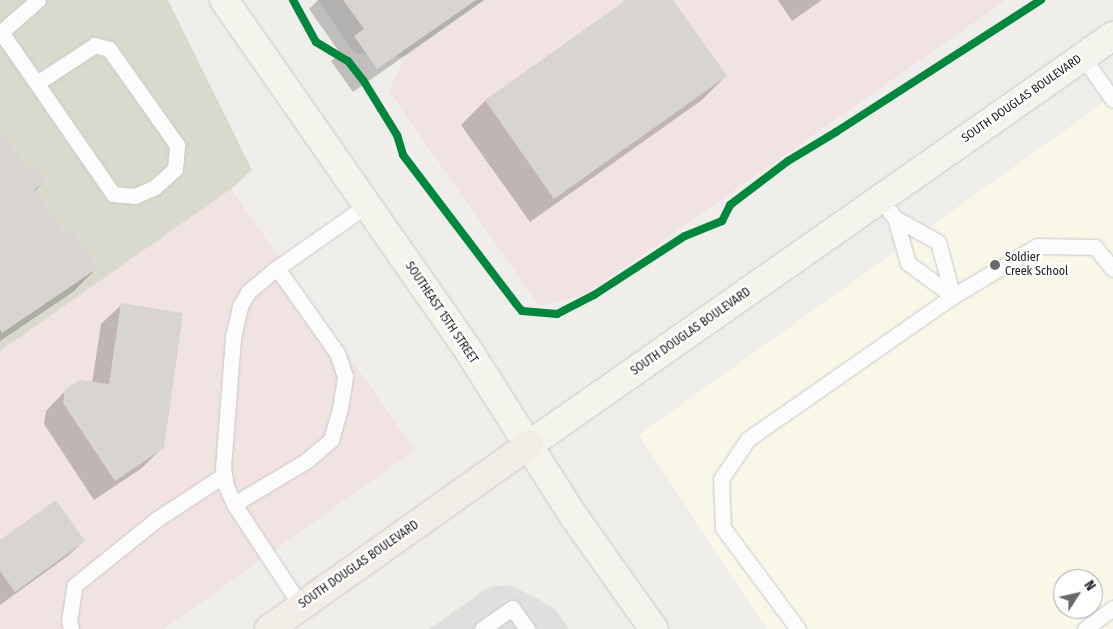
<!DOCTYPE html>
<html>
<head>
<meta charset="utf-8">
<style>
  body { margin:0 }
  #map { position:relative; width:1113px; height:629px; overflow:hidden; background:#f0eeeb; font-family:"Fira Sans Condensed",sans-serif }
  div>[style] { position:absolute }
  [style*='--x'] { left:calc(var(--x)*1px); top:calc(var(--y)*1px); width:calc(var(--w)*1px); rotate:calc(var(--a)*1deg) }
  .residential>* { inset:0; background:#dfdedc }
  .commercial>* { inset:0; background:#f1e3e1 }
  .education>* { inset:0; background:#f8f7e8 }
  .construction>* { inset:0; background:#d9d9cd }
  .parking>* { inset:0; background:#e0dfde }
  .shadow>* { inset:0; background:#0003 }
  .building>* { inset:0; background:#d7d4d2 }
  .roads { filter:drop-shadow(0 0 1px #c9c8c7) drop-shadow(0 0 1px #c9c8c7) }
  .service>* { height:15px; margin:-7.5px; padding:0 7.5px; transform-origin:7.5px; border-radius:7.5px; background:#fdfcfc }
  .secondary>* { height:28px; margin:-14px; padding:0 14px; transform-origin:14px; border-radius:14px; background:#f4f4ed }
  .primary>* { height:28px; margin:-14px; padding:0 14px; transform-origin:14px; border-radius:14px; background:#f3ede7 }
  .cycleway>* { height:8px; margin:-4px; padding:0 4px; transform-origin:4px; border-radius:4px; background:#00873e }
  .dots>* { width:14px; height:14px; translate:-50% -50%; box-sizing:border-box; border:2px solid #fff; border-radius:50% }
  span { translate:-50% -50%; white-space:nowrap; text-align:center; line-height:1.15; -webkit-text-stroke:5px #fff; paint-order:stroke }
  .street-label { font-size:12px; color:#222 }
  .poi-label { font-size:12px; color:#222 }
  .left { translate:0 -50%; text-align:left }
  .north { position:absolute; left:1053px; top:569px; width:50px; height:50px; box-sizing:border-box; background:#fff; border:1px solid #a7a7a7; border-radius:50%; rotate:55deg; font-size:14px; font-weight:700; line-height:20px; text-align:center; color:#222 }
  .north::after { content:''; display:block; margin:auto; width:18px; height:22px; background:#6a6968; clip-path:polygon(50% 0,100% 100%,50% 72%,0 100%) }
</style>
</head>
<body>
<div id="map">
  <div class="residential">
    <div style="clip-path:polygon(318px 0,486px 0,405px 57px,354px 53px)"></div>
  </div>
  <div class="commercial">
    <div style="clip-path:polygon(486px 0,1006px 0,585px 295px,539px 306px,389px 91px,405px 57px)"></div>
    <div style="clip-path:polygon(231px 189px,415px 450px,164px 629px,0 629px,0 351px)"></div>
  </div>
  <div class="education">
    <div style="clip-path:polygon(evenodd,1113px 96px,1113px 629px,767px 629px,639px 435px,1113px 96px,1063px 579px,1093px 579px,1093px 609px,1063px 609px,1063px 579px)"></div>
  </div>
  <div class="construction">
    <div style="clip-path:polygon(0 0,168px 0,252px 170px,231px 189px,0 351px)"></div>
  </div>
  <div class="parking">
    <div style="clip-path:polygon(491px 586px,511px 586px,533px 596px,555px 609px,569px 629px,429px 629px)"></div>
  </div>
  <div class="shadow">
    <div style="clip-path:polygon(318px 0,484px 0,353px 92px,331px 61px,340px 53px,309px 9px)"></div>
    <div style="clip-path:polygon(628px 0,672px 0,726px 76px,702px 100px,530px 222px,461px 125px,485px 101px)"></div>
    <div style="clip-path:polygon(778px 0,822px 0,792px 21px)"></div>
    <div style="clip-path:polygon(0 131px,27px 171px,45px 181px,34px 192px,66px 238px,97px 268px,73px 292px,0 341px)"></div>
    <div style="clip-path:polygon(121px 305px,162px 448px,142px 468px,94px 500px,44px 424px,46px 411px,66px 390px,92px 383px,101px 324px)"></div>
    <div style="clip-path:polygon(0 541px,84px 541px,69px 555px,0 605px)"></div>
  </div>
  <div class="building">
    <div style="clip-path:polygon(343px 0,476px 0,377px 69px,354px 36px,364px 29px)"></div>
    <div style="clip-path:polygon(626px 0,673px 0,727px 76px,554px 199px,485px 100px)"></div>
    <div style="clip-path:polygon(0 129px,28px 170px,35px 165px,46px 181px,34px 190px,66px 236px,73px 231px,98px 268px,2px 333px,0 329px)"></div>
    <div style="clip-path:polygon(121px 303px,183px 313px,164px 448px,115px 481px,63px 403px,65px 389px,80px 380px,109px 384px)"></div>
    <div style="clip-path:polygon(56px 500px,85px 541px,15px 592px,0 571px,0 540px)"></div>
  </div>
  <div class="roads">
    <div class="service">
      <div style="--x:1;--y:32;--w:197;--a:55.3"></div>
      <div style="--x:113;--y:194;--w:22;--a:5"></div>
      <div style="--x:135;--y:196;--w:22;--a:-24"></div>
      <div style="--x:155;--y:187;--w:27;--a:-42"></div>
      <div style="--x:175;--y:169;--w:24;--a:-85"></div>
      <div style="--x:177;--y:145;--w:118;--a:-125.3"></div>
      <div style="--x:109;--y:49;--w:15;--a:-164"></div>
      <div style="--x:95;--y:45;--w:69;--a:146.8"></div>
      <div style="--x:0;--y:33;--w:50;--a:-41"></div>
      <div style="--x:1083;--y:57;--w:52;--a:55.1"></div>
      <div style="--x:880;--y:199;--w:24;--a:52"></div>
      <div style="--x:895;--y:218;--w:49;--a:29.2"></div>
      <div style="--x:938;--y:242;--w:56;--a:74.5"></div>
      <div style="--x:895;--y:218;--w:47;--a:73.9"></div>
      <div style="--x:908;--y:263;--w:56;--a:36.3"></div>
      <div style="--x:234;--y:504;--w:84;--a:-30.8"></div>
      <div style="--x:306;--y:461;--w:33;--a:-40"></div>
      <div style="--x:331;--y:440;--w:32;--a:-74"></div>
      <div style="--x:340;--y:409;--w:33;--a:-81"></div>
      <div style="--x:345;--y:376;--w:24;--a:-109"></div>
      <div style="--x:337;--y:353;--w:104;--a:-125.2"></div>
      <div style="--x:301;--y:606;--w:122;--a:-123.3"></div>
      <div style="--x:234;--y:504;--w:20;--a:-114"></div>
      <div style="--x:226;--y:486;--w:18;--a:-99"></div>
      <div style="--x:223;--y:468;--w:131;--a:-85.6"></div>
      <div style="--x:233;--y:337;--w:32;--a:-77"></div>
      <div style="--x:240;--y:306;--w:16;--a:-60"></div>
      <div style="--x:248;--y:292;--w:38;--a:-40"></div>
      <div style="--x:277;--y:268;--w:110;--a:-35"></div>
      <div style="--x:71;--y:629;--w:8;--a:-104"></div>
      <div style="--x:69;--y:621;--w:36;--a:-81"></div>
      <div style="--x:75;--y:585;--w:105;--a:-38.8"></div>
      <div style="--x:157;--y:519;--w:80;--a:-33.3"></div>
      <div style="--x:482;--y:629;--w:37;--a:-35"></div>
      <div style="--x:512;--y:608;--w:26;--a:54"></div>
      <div style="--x:798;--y:629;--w:126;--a:-126.6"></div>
      <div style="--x:723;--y:528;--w:49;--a:-92.3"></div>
      <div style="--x:721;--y:479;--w:48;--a:-56"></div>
      <div style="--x:748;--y:439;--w:250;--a:-34.9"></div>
      <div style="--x:953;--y:296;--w:98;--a:-30.8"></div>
      <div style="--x:1037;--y:246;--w:58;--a:1"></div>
      <div style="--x:1095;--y:247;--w:28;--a:51"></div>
      <div style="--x:1085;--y:629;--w:35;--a:-37"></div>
    </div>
    <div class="secondary">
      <div style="--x:224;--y:0;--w:434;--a:55.1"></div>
      <div style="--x:472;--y:356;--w:192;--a:57.6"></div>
      <div style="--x:575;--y:518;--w:136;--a:54.6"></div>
      <div style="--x:529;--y:445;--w:713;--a:-35.01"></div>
    </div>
    <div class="primary">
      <div style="--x:269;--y:629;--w:319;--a:-35.3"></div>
    </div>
  </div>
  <div class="cycleway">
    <div style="--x:293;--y:0;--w:48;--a:61.3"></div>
    <div style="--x:316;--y:42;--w:37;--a:31"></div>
    <div style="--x:348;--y:61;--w:24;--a:52"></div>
    <div style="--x:363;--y:80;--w:65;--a:58.3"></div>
    <div style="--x:397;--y:135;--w:21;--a:73"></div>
    <div style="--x:403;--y:155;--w:187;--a:52.8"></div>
    <div style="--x:516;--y:304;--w:9;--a:49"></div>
    <div style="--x:522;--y:311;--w:35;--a:5"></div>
    <div style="--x:557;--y:314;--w:42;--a:-27.2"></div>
    <div style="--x:594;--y:295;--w:108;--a:-33"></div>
    <div style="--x:685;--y:236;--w:40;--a:-22"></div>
    <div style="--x:722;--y:221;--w:18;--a:-63"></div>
    <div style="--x:730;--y:205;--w:73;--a:-37.2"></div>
    <div style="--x:788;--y:161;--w:56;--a:-31.1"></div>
    <div style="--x:836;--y:132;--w:244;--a:-32.8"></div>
  </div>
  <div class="dots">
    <div style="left:995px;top:265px;background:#6a6968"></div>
  </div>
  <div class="street-label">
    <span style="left:1022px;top:99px;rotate:-35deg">SOUTH DOUGLAS BOULEVARD</span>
    <span style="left:441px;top:313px;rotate:56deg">SOUTHEAST 15TH STREET</span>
    <span style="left:691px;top:332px;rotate:-35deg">SOUTH DOUGLAS BOULEVARD</span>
    <span style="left:359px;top:565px;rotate:-35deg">SOUTH DOUGLAS BOULEVARD</span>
  </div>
  <div class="poi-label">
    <span class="left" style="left:1005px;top:265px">Soldier<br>Creek School</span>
  </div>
  <div class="north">N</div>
</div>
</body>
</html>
